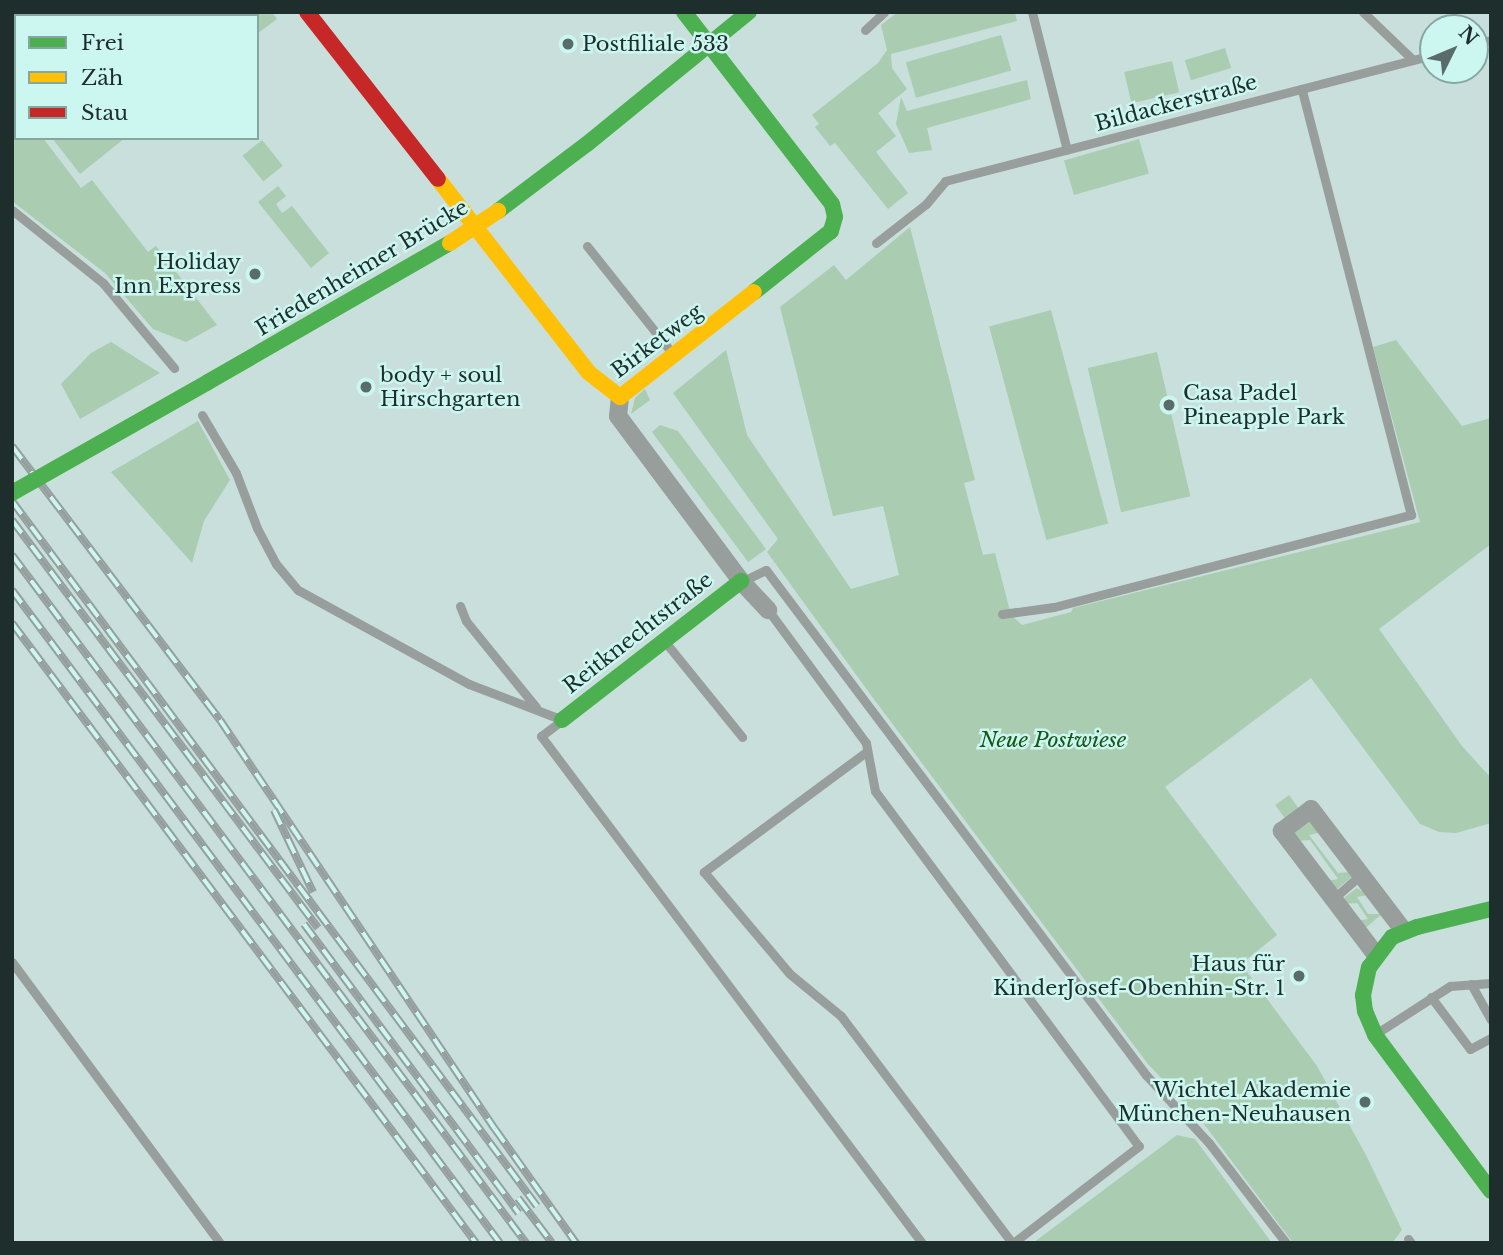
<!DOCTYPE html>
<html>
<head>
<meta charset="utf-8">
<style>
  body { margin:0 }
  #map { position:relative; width:1503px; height:1255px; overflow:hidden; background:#c8dfdc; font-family:"Libre Baskerville",serif }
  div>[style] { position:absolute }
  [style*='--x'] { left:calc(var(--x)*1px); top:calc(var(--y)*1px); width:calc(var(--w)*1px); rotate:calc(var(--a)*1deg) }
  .green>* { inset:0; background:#aaccb1; transform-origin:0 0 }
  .lane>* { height:9px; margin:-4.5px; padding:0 4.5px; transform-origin:4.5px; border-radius:4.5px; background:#979e9b }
  .street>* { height:18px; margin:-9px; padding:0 9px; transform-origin:9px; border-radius:9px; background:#979e9b }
  .fast>* { height:16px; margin:-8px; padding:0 8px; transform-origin:8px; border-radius:8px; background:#4caf50 }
  .slow>* { height:16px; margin:-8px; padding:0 8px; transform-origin:8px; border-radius:8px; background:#ffc107 }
  .jam>* { height:16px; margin:-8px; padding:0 8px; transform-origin:8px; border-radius:8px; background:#c62828 }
  .rail>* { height:8px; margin-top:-4px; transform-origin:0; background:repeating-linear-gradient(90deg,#ccf6f0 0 16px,#95a09e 0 32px); box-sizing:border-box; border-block:2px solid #95a09e }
  .fast-bridge>* { height:16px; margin:-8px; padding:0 8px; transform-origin:8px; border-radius:8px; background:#4caf50 }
  .slow-bridge>* { height:16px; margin:-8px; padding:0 8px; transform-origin:8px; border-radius:8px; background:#ffc107 }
  .dots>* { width:19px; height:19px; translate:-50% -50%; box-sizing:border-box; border:4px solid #ccf6f0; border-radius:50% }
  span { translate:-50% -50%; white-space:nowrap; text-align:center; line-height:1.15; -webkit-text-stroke:5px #ccf6f0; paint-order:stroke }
  .poi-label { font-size:21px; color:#1e2e2c }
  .left { translate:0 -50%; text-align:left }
  .right { translate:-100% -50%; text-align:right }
  .street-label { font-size:21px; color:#1e2e2c }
  .park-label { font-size:21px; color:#165716; font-style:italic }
  .frame { position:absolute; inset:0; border:14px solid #1e2e2c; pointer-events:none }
  .legend { position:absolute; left:14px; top:14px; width:245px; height:126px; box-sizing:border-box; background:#ccf6f0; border:2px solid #86a6a2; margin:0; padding:9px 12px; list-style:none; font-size:21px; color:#1e2e2c }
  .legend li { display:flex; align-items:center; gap:14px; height:35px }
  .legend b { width:35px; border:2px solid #86a6a2 }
  .north { position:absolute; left:1419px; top:14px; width:70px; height:70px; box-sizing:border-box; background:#ccf6f0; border:2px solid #86a6a2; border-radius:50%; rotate:47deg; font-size:19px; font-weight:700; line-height:28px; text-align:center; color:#1e2e2c }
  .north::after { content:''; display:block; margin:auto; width:24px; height:32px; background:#5a6c6a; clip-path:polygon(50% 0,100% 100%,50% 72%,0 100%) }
</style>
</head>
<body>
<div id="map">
  <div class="green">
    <div style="clip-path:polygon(208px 12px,272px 12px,277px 19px,257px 34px,257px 16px,204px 16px)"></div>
    <div style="clip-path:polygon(898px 12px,1015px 12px,1017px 21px,891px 54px,892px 68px,907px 89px,878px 113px,896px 136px,876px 152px,908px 193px,888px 209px,835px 143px,830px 146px,815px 127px,819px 124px,812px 115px,878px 63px,887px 50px,881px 25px)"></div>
    <div style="left:1001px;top:35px;width:37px;height:99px;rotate:74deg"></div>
    <div style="left:1225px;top:48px;width:21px;height:42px;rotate:73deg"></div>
    <div style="left:1172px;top:61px;width:32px;height:49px;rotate:77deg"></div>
    <div style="clip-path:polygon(12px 75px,16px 79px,16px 138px,43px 138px,81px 188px,92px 180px,148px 252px,156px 246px,217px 325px,186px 342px,153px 329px,105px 273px,12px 201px)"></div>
    <div style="clip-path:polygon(1027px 80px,1031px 99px,927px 128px,932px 150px,909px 153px,896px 124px,901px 97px,907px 111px)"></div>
    <div style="clip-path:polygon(52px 138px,125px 138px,80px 174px)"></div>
    <div style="left:1139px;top:139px;width:36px;height:78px;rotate:74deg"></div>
    <div style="left:262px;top:140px;width:33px;height:25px;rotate:51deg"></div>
    <div style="clip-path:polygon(278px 186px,286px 196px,276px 204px,282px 213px,292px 206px,329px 253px,311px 268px,258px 202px)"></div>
    <div style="clip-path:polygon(910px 227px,974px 476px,975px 480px,964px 483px,983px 555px,995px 553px,1011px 615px,1022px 625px,1071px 612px,1073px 608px,1420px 522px,1373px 347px,1396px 340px,1462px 426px,1491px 418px,1491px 544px,1379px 629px,1462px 746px,1491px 778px,1491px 823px,1456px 833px,1439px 832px,1420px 824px,1311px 678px,1165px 787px,1277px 935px,1241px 964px,1317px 1066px,1367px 1157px,1402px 1230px,1392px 1243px,1293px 1243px,1201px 1120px,1148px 1064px,876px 702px,767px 552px,778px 539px,673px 393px,726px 350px,747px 435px,851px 589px,899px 575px,883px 506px,833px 516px,780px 307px,834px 265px,846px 280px)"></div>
    <div style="left:1051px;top:310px;width:221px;height:64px;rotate:75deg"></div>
    <div style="clip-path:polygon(111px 342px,160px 373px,80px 419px,61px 384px,91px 353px)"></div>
    <div style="left:1157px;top:352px;width:148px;height:71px;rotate:77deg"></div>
    <div style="clip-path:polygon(645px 389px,650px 400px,631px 414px,635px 398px)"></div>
    <div style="clip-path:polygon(198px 421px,230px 480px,204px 521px,192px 563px,111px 472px)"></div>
    <div style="clip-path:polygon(660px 425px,678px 431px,766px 549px,748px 562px,652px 432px)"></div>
    <div style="left:1289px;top:795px;width:17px;height:17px;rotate:54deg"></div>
    <div style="clip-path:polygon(1309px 820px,1322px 832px,1309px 835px,1338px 873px,1351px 872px,1352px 877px,1337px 889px,1326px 881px,1338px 879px,1310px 840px,1297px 841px,1293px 837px,1295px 828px)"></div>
    <div style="clip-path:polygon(1357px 888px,1368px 895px,1357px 897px,1368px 914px,1382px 914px,1363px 930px,1356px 921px,1368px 919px,1357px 903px,1343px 904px,1345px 897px)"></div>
    <div style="clip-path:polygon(1177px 1135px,1195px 1139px,1272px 1243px,1033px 1243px)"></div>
  </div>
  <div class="lane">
    <div style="--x:1032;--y:12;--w:142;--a:75.8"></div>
    <div style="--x:1363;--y:12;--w:69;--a:43.8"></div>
    <div style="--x:865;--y:30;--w:26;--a:-43"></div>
    <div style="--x:1475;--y:44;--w:16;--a:-14"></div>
    <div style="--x:12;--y:210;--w:117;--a:38.7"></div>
    <div style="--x:103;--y:283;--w:111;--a:50.1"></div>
    <div style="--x:876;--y:243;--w:63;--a:-38"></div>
    <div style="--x:926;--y:204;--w:30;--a:-50"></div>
    <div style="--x:945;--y:181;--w:504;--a:-14.48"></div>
    <div style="--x:587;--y:246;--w:138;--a:51.5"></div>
    <div style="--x:202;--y:415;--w:67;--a:59.6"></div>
    <div style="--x:236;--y:473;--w:59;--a:69.1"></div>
    <div style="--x:257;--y:528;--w:41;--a:62.2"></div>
    <div style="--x:276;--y:564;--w:34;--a:50"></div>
    <div style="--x:298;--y:590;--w:195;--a:28.8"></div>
    <div style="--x:469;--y:684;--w:97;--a:21"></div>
    <div style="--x:743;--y:581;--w:25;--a:-26"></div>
    <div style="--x:766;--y:570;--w:632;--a:53.04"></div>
    <div style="--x:1146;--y:1075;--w:93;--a:47.2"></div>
    <div style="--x:1209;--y:1143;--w:126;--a:52.4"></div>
    <div style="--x:460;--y:606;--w:16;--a:68"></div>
    <div style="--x:466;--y:621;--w:111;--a:50.9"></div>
    <div style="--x:768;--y:610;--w:165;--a:53.6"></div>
    <div style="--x:866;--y:743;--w:49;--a:79.4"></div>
    <div style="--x:875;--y:791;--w:442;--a:53.4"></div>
    <div style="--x:1139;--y:1146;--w:159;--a:142.4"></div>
    <div style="--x:1002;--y:614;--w:52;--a:-7.7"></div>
    <div style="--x:1054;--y:607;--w:369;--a:-14.5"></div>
    <div style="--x:1411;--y:515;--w:440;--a:-104.4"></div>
    <div style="--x:666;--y:643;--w:121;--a:51"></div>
    <div style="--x:561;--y:721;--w:25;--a:143"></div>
    <div style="--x:541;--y:736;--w:634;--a:53.08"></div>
    <div style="--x:866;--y:752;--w:202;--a:143.5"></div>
    <div style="--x:704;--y:872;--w:133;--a:49.9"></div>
    <div style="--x:790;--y:974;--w:66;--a:39.5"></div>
    <div style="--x:841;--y:1016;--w:284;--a:53"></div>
    <div style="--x:1333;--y:899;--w:37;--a:-41"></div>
    <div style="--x:12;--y:962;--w:350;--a:53.5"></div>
    <div style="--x:1471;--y:984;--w:41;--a:60.9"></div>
    <div style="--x:1431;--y:997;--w:65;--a:53.1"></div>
    <div style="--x:1470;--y:1049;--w:24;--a:-28"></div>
    <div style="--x:1377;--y:1033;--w:87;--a:-32.8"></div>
    <div style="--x:1450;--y:986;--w:41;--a:-4.2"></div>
    <div style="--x:1408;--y:1239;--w:5;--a:53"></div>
  </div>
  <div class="street">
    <div style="--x:620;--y:397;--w:19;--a:96"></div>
    <div style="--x:618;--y:416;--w:206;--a:53.3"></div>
    <div style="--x:741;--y:581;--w:40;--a:47"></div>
    <div style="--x:1376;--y:955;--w:156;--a:-127.2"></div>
    <div style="--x:1282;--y:831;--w:36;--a:-37"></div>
    <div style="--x:1311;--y:809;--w:153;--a:52.7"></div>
  </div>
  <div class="fast">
    <div style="--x:684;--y:12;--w:242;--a:52.4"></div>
    <div style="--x:832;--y:204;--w:13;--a:77"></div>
    <div style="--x:835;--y:217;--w:15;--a:106"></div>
    <div style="--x:831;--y:231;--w:98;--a:141.6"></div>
    <div style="--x:498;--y:211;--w:111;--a:-37"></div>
    <div style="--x:587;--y:144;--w:209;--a:-39.2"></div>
    <div style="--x:208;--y:382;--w:279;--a:-29.9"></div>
    <div style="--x:562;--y:720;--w:227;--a:-37.8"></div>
    <div style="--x:1491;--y:909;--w:76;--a:166.3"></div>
    <div style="--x:1417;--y:927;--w:27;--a:158"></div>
    <div style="--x:1392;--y:937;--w:38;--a:127"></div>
    <div style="--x:1369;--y:967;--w:29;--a:102"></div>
    <div style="--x:1363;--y:995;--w:16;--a:83"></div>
    <div style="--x:1365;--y:1011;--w:26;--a:67"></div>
    <div style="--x:1375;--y:1035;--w:194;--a:53.4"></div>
  </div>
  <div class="slow">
    <div style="--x:438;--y:179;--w:244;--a:52.1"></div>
    <div style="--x:588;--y:372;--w:41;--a:38"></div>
    <div style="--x:620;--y:397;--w:170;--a:-38.1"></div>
  </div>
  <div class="jam">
    <div style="--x:307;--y:12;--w:212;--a:51.9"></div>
  </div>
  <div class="rail">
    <div style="--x:12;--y:446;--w:344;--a:52.8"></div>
    <div style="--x:220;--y:720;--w:493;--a:56.1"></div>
    <div style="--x:495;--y:1129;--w:140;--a:54.6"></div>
    <div style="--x:12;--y:501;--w:879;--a:53.33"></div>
    <div style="--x:12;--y:520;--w:510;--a:53.13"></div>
    <div style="--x:12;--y:555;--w:859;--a:53.24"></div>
    <div style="--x:12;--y:590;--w:815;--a:53.23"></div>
    <div style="--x:12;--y:623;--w:774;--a:53.19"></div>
    <div style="--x:274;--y:810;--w:91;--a:64.6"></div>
    <div style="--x:304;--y:924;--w:360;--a:53.4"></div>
    <div style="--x:518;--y:1198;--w:56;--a:52.9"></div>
  </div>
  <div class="fast-bridge">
    <div style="--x:12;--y:493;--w:225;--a:-29.5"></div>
  </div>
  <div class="slow-bridge">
    <div style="--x:450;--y:243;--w:58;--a:-33.7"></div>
  </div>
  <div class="dots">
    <div style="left:568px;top:44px;background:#5a6c6a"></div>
    <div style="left:255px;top:274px;background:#5a6c6a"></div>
    <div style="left:366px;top:387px;background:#5a6c6a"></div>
    <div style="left:1169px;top:405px;background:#5a6c6a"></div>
    <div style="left:1299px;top:976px;background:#5a6c6a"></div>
    <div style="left:1365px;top:1102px;background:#5a6c6a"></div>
  </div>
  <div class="poi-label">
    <span class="left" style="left:582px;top:44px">Postfiliale 533</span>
    <span class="right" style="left:241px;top:274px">Holiday<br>Inn Express</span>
    <span class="left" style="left:380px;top:387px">body + soul<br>Hirschgarten</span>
    <span class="left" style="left:1183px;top:405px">Casa Padel<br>Pineapple Park</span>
    <span class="right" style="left:1285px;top:976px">Haus für<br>KinderJosef-Obenhin-Str. 1</span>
    <span class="right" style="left:1351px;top:1102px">Wichtel Akademie<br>München-Neuhausen</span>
  </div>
  <div class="street-label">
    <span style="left:1176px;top:103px;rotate:-15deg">Bildackerstraße</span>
    <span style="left:362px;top:268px;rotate:-31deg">Friedenheimer Brücke</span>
    <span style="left:657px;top:341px;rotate:-37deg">Birketweg</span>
    <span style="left:638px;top:633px;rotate:-38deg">Reitknechtstraße</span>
  </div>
  <div class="park-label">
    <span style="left:1053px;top:740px">Neue Postwiese</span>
  </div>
  <div class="frame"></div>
  <ul class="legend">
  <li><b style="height:9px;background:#4caf50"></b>Frei</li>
  <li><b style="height:9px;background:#ffc107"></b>Zäh</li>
  <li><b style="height:9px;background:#c62828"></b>Stau</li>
  </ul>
  <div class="north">N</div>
</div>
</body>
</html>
